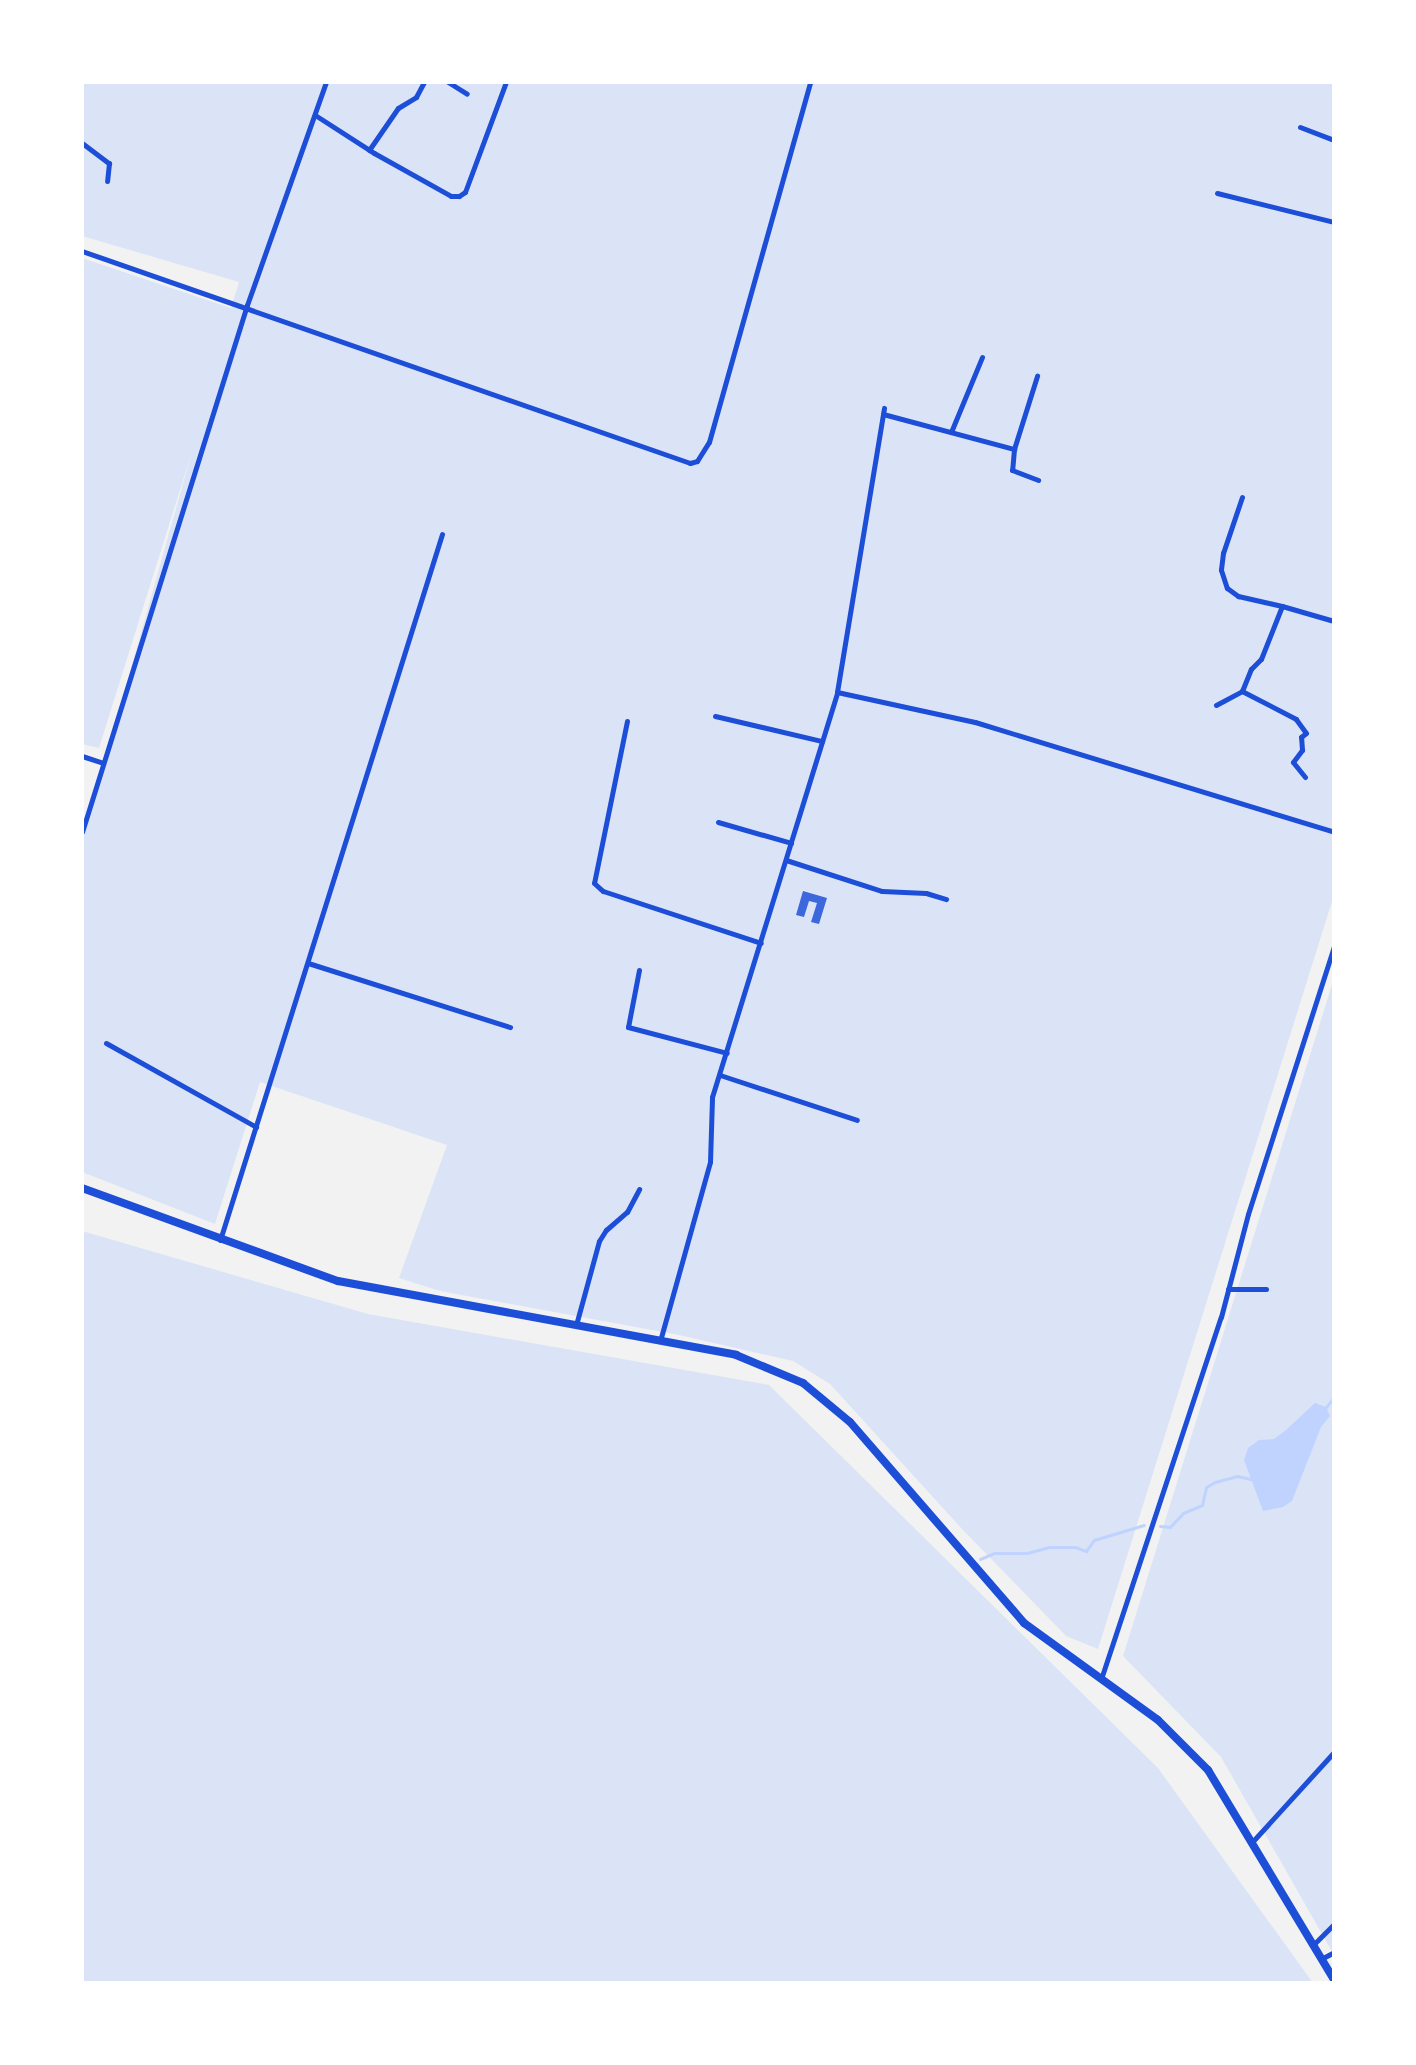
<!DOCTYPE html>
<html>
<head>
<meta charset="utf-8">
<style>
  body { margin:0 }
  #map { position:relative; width:1416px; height:2065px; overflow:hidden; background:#f2f2f2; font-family:"Archivo Narrow",sans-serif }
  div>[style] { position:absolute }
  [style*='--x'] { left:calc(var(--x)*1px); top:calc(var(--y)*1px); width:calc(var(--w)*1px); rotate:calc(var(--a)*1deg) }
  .green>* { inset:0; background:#dbe4f7 }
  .water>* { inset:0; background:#bfd3fe }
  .stream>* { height:3px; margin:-1.5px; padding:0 1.5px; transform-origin:1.5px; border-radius:1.5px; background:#bfd3fe }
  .building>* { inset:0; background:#3d67dc }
  .minor>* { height:5px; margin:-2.5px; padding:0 2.5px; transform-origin:2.5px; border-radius:2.5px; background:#1d4ed8 }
  .trunk>* { height:8px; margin:-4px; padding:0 4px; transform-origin:4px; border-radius:4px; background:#1d4ed8 }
  span { translate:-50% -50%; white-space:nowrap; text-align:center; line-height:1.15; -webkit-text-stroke:7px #fff; paint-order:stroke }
  .frame { position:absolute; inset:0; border:84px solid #fff; pointer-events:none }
</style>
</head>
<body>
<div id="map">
  <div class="green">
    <div style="clip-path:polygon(82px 82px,1334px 82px,1334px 895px,1098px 1649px,1066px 1636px,962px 1529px,830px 1384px,793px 1361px,679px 1335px,440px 1291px,399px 1278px,447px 1145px,260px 1082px,215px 1224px,82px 1172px,82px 843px,191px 455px,99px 748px,82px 744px,82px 258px,231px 308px,239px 282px,82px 236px)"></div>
    <div style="clip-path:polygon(1334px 978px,1334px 1955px,1221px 1757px,1123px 1656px)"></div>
    <div style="clip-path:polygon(82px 1231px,368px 1314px,769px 1385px,1158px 1768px,1313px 1983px,82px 1983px)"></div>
  </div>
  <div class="water">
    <div style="clip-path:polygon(1315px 1403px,1326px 1407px,1330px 1416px,1321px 1427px,1292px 1501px,1283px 1507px,1263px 1511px,1244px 1460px,1248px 1448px,1259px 1440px,1274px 1439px,1286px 1430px)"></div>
  </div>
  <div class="stream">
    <div style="--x:1326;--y:1407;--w:13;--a:-51"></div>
    <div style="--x:1160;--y:1526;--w:10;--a:6"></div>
    <div style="--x:1170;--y:1527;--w:19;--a:-47"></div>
    <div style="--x:1183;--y:1513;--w:21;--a:-23"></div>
    <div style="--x:1202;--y:1505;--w:18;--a:-77"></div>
    <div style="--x:1206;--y:1487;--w:10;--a:-29"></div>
    <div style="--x:1215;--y:1482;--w:23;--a:-15"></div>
    <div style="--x:1237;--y:1476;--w:14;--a:12"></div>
    <div style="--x:980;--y:1559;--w:15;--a:-23"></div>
    <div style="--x:994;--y:1553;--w:33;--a:0"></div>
    <div style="--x:1027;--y:1553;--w:23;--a:-15"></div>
    <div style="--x:1049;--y:1547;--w:26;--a:0"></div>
    <div style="--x:1075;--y:1547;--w:12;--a:20"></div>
    <div style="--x:1086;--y:1551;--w:14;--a:-54"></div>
    <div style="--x:1094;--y:1540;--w:52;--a:-16.7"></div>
  </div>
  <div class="building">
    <div style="clip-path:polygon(803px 891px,827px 898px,819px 924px,811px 922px,817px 903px,809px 901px,804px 917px,796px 915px)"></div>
  </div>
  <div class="minor">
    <div style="--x:448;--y:82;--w:22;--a:32"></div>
    <div style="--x:315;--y:115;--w:70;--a:32.8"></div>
    <div style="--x:374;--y:153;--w:88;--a:29.2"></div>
    <div style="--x:451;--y:196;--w:8;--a:0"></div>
    <div style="--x:459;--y:196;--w:7;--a:-34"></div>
    <div style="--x:465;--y:192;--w:117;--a:-69.6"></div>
    <div style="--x:1300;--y:127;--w:36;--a:21"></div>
    <div style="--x:82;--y:143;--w:34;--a:37"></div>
    <div style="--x:109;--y:163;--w:18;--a:96"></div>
    <div style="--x:369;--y:150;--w:51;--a:-55.4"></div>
    <div style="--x:398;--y:108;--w:21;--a:-31"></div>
    <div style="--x:416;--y:97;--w:17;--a:-62"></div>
    <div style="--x:1217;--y:193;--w:121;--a:13.9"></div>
    <div style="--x:82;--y:251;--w:644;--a:19.22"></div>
    <div style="--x:690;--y:463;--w:7;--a:-16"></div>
    <div style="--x:697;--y:461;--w:22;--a:-58"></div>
    <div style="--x:709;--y:442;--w:374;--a:-74.3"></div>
    <div style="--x:1334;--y:405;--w:8;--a:90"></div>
    <div style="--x:883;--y:414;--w:136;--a:15"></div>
    <div style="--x:1014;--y:449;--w:77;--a:-72.5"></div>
    <div style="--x:951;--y:432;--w:81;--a:-67.5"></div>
    <div style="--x:1014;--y:449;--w:21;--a:95"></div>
    <div style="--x:1012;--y:470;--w:28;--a:21"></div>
    <div style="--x:1242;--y:497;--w:59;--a:108.7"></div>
    <div style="--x:1223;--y:553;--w:17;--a:97"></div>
    <div style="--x:1221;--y:570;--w:19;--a:72"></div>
    <div style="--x:1227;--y:588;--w:14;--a:36"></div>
    <div style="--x:1238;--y:596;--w:45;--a:12.8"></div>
    <div style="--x:837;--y:692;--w:141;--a:12.3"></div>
    <div style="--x:975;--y:722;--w:375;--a:17"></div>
    <div style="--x:1216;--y:705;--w:30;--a:-28"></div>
    <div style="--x:715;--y:716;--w:110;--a:13.2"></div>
    <div style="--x:627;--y:721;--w:165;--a:101.5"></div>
    <div style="--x:594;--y:883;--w:12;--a:42"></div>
    <div style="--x:603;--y:891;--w:166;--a:18.2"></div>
    <div style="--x:82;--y:756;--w:22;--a:18"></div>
    <div style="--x:1305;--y:777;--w:19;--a:-129"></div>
    <div style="--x:1293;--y:762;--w:15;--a:-53"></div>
    <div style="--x:1302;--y:750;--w:13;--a:-94"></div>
    <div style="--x:1301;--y:737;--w:6;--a:-39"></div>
    <div style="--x:1306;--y:733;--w:17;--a:-126"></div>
    <div style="--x:1296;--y:719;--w:61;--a:-152.6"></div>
    <div style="--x:1242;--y:691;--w:24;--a:-68"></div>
    <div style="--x:1251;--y:669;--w:14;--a:-45"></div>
    <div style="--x:1261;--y:659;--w:57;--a:-68.4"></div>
    <div style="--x:1282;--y:606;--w:54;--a:16.1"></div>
    <div style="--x:718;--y:822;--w:76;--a:16"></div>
    <div style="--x:82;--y:832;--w:552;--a:-72.62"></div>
    <div style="--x:247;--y:305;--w:237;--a:-70.5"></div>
    <div style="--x:786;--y:860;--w:101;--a:17.9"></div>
    <div style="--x:882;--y:891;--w:44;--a:2.6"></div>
    <div style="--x:926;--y:893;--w:21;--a:17"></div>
    <div style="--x:308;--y:963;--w:212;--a:17.6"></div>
    <div style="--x:639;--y:970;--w:58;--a:100.9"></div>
    <div style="--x:628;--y:1027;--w:102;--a:14.7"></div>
    <div style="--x:106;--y:1043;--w:172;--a:29.2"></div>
    <div style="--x:720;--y:1075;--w:144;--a:18.2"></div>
    <div style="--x:220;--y:1240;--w:740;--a:-72.54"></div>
    <div style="--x:1228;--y:1289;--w:38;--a:0"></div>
    <div style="--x:576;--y:1325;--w:87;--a:-74.7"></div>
    <div style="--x:599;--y:1241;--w:13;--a:-58"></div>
    <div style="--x:606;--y:1230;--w:28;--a:-41"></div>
    <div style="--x:627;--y:1212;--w:26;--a:-62"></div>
    <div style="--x:660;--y:1341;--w:186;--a:-74.4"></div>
    <div style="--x:710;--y:1162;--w:65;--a:-88.2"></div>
    <div style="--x:712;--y:1097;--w:424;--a:-72.8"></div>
    <div style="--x:837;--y:692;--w:288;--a:-80.6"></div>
    <div style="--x:1101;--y:1679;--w:381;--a:-71.7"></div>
    <div style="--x:1221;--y:1317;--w:106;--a:-75.3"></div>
    <div style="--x:1248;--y:1214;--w:281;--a:-72.2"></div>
    <div style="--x:1253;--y:1841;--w:120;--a:-47.7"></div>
    <div style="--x:1313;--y:1945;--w:30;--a:-45"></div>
    <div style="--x:1321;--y:1959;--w:15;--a:-28"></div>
  </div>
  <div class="trunk">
    <div style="--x:82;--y:1188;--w:272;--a:20"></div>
    <div style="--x:338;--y:1281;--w:405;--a:10.5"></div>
    <div style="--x:736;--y:1355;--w:73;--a:22.7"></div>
    <div style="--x:803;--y:1383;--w:61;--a:39.7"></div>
    <div style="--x:850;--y:1422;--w:266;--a:49.1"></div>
    <div style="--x:1024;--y:1623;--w:165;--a:35.9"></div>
    <div style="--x:1158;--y:1720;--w:71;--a:45"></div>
    <div style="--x:1208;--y:1770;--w:245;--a:59"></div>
  </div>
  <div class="frame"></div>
</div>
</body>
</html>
